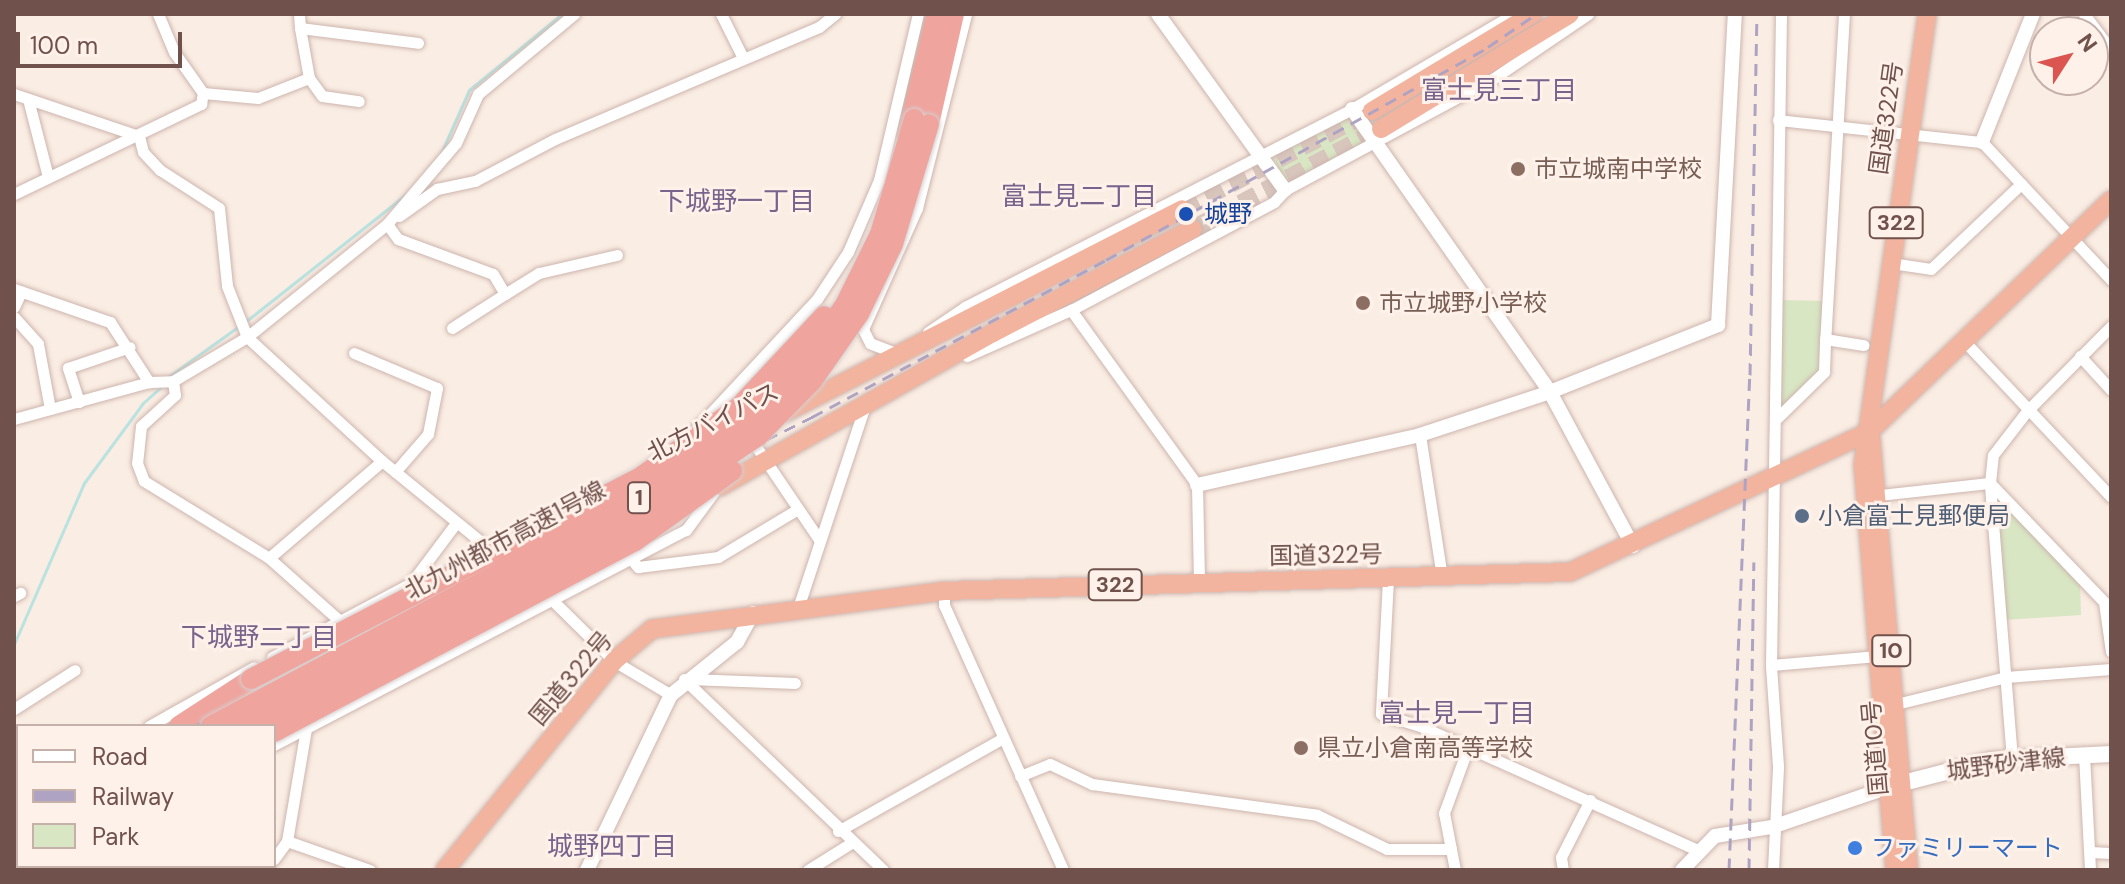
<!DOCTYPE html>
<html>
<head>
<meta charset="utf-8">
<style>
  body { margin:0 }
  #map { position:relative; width:2125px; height:884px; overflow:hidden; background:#faede3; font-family:"DM Sans","Noto Sans JP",sans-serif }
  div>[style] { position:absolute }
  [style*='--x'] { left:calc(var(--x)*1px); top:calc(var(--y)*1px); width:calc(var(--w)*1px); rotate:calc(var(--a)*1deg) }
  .green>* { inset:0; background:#d8e6c3 }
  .stream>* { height:3px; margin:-1.5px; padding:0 1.5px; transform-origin:1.5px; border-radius:1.5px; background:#b9e2e0 }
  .trunk-tunnel>* { height:18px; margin-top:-9px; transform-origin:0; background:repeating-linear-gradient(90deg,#d8c6bd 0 18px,transparent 0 27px) }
  .roads { filter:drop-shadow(0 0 2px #cdb5ae) drop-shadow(0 0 2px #cdb5ae) }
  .minor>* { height:11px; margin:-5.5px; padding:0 5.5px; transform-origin:5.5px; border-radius:5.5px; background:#fff }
  .tertiary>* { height:14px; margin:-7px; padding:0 7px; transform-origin:7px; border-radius:7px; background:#fff }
  .secondary>* { height:16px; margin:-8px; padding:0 8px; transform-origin:8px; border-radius:8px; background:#fff }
  .trunk>* { height:18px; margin:-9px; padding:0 9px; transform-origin:9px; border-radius:9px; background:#f2b49f }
  .motorway>* { height:20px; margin:-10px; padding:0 10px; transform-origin:10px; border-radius:10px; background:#f0a49e }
  .rail>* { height:3px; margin-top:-1.5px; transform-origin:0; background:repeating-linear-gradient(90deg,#aea3c2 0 12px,transparent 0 20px) }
  .bridges { filter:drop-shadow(0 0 2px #d7cecd) drop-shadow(0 0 2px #d7cecd) }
  .motorway-bridge>* { height:20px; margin:-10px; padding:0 10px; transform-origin:10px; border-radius:10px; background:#f0a49e }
  .dots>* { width:22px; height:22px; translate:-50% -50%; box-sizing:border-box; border:4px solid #fdf1e9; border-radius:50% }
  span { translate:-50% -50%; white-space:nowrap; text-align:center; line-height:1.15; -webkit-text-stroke:6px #fdf1e9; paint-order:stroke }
  .shield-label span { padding:2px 6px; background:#fdf1e9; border:2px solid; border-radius:6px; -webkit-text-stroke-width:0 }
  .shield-label { font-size:22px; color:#70514b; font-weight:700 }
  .street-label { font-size:24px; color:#70514b }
  .education-label { font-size:24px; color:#785e54 }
  .left { translate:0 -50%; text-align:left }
  .transit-label { font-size:24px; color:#164399 }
  .service-label { font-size:24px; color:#4e5e75 }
  .shop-label { font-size:24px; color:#366cbe }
  .neighbourhood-label { font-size:26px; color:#77638c }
  .frame { position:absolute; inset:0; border:16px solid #70514b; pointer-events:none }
  .legend { position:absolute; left:16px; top:724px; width:260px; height:144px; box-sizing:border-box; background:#fdf1e9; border:2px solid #c5b1aa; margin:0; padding:10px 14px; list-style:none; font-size:24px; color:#70514b }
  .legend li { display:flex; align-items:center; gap:16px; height:40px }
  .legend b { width:40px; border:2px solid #c5b1aa }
  .north { position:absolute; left:2029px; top:16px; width:80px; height:80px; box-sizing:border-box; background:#fdf1e9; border:2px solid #c5b1aa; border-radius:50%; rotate:54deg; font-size:22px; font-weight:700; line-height:32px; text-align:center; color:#70514b }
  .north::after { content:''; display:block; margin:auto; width:28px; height:36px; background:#db5651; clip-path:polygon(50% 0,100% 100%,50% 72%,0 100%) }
  .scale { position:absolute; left:16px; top:32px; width:166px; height:36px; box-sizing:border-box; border:4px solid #70514b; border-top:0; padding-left:10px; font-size:24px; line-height:28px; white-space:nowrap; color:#70514b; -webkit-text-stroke:6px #fdf1e9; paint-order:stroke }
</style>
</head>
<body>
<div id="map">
  <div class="green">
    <div style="clip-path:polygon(1344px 116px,1362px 135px,1361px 145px,1288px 182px,1284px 179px,1272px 154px)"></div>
    <div style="clip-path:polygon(1779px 300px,1824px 301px,1821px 372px,1777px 415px)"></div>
    <div style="clip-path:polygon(2002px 500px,2080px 583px,2081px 615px,2005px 620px,1996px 503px)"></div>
  </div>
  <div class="stream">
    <div style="--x:441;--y:153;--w:69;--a:-66"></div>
    <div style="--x:469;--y:90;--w:120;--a:-39.3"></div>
    <div style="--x:245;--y:322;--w:204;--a:-38.4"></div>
    <div style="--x:168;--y:377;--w:87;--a:-35.7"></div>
    <div style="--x:14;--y:644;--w:176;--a:-66.5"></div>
    <div style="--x:84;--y:483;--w:99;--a:-53.6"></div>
    <div style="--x:143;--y:403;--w:28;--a:-42"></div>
  </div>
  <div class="trunk-tunnel">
    <div style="--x:1182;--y:209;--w:213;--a:-27.4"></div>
    <div style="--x:1193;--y:229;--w:213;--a:-28"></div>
  </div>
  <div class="roads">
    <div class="minor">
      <div style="--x:299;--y:14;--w:14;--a:86"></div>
      <div style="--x:300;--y:28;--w:119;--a:7.2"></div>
      <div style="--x:721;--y:14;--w:49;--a:63.4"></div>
      <div style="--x:1844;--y:14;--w:326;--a:93.3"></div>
      <div style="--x:1825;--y:339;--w:39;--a:9"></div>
      <div style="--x:2084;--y:14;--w:45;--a:53.1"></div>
      <div style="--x:300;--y:28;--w:51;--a:79.8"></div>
      <div style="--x:309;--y:78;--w:22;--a:54"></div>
      <div style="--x:322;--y:96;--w:37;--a:8"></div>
      <div style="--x:203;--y:93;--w:55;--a:5.2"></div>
      <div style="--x:258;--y:98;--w:55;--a:-21.4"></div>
      <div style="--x:14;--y:94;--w:132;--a:18.6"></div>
      <div style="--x:139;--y:136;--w:16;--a:76"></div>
      <div style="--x:143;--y:152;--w:25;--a:47"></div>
      <div style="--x:160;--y:170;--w:70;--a:32.8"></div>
      <div style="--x:219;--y:208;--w:78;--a:84.1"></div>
      <div style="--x:227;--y:286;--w:55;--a:68.6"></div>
      <div style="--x:247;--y:337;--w:183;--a:42.6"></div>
      <div style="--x:382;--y:461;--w:147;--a:39.2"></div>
      <div style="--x:28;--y:99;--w:81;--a:75.6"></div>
      <div style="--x:1778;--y:120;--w:205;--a:6.2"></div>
      <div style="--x:1982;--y:142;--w:189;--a:46.9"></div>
      <div style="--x:14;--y:194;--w:208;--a:-25.7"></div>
      <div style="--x:201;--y:104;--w:11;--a:-80"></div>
      <div style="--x:203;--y:93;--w:50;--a:-125.3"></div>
      <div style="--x:174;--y:52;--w:41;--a:-112.8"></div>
      <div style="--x:399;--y:216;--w:47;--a:-35.4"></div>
      <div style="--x:437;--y:189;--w:39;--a:-12"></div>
      <div style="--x:475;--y:181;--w:90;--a:-27.7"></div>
      <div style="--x:555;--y:139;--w:287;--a:-23"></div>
      <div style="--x:819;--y:27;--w:21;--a:-39"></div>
      <div style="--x:387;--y:224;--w:19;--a:54"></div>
      <div style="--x:398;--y:239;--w:101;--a:20.2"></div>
      <div style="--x:493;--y:274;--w:23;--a:59"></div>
      <div style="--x:505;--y:294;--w:40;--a:-32"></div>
      <div style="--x:539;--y:273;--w:80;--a:-13"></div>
      <div style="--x:1891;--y:263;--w:40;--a:8.5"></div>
      <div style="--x:1931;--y:269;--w:124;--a:-43.4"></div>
      <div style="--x:14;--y:289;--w:102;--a:19"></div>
      <div style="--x:110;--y:322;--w:72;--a:57"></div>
      <div style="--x:14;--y:307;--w:17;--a:-65"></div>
      <div style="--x:1071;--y:310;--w:216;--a:54.2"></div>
      <div style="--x:1197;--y:485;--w:97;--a:88.8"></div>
      <div style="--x:14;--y:317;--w:36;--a:48"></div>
      <div style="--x:38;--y:344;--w:66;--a:79.5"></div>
      <div style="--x:452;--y:328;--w:63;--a:-32.7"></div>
      <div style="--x:928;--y:332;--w:45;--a:-34"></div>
      <div style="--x:965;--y:307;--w:435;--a:-27.1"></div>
      <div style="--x:1352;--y:109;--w:188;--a:-30.4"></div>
      <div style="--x:1965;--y:342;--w:213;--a:46.7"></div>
      <div style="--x:354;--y:353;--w:90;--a:22.9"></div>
      <div style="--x:437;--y:388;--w:47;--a:101.1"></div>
      <div style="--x:428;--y:434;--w:50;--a:131"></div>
      <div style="--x:898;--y:354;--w:30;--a:-159"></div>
      <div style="--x:870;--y:343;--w:16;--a:-117"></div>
      <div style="--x:863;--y:329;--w:133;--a:-65.9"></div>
      <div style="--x:917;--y:208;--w:200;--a:-75.8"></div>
      <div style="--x:967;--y:356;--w:114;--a:-23.9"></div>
      <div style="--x:1071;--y:310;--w:230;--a:-28"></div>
      <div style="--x:1274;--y:202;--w:16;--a:-47"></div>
      <div style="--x:1285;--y:190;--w:237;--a:-28.2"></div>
      <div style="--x:1494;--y:78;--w:114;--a:-34.2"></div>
      <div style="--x:2080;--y:356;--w:46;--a:47.6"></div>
      <div style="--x:173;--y:381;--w:14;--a:82"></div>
      <div style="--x:175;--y:395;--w:46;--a:137.6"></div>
      <div style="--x:141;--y:426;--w:37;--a:96"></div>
      <div style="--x:137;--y:463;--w:19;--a:69"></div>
      <div style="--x:144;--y:481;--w:147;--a:31.6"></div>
      <div style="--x:269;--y:558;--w:95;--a:41.6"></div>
      <div style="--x:79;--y:402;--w:36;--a:-108"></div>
      <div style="--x:68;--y:368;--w:65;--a:-18.7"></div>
      <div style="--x:14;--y:419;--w:140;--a:-15.3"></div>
      <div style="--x:149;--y:382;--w:24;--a:-2"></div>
      <div style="--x:173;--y:381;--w:86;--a:-30.7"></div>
      <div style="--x:247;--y:337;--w:180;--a:-38.9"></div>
      <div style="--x:387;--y:224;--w:106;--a:-49.6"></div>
      <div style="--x:456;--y:143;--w:54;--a:-65.8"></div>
      <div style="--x:478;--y:94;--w:125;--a:-39.8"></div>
      <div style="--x:1775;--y:420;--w:69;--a:-44.4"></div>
      <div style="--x:1824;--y:372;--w:33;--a:-88"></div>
      <div style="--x:694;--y:431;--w:180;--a:-47"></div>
      <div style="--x:817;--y:299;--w:56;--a:-56.6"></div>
      <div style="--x:848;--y:252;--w:78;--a:-66.7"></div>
      <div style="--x:879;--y:180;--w:171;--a:-76.8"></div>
      <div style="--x:1420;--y:435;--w:144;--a:81.2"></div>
      <div style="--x:751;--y:439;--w:123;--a:55.9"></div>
      <div style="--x:1991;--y:484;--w:163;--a:46.2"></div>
      <div style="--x:2104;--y:602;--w:50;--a:82"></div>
      <div style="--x:1879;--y:495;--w:112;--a:-6.2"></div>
      <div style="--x:269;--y:558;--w:149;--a:-40.6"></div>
      <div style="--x:631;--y:559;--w:11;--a:49"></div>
      <div style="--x:638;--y:567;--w:81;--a:-7.1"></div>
      <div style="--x:718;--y:557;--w:93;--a:-31"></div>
      <div style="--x:1388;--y:579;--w:135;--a:93"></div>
      <div style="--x:1381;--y:714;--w:39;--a:17"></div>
      <div style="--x:1418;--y:725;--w:307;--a:24.1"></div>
      <div style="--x:541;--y:589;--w:103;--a:44.6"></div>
      <div style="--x:614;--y:661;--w:66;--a:30.8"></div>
      <div style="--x:944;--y:591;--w:14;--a:90"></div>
      <div style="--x:944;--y:605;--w:290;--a:65.8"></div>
      <div style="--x:14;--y:596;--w:7;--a:-27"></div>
      <div style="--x:798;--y:608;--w:210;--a:-71.7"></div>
      <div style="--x:272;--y:657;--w:157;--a:-28"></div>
      <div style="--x:411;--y:583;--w:75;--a:-53.1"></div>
      <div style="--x:1771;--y:665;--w:651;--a:-89.12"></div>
      <div style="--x:684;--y:679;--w:276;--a:43.8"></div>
      <div style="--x:689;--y:679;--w:106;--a:2.2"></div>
      <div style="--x:1896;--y:704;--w:113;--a:-13.8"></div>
      <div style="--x:2006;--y:677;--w:105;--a:-4.4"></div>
      <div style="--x:14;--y:709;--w:72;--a:-32.6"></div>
      <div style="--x:149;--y:726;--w:120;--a:-29.3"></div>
      <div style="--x:274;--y:745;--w:465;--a:-27.6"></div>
      <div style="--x:686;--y:530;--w:51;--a:-53.8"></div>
      <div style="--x:2084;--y:755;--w:115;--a:87"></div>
      <div style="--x:2012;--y:759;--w:277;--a:-94.6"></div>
      <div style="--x:1990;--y:483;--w:28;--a:-84"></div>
      <div style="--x:1993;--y:455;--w:56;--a:-52.3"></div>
      <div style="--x:2027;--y:411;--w:120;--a:-45.3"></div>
      <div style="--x:1020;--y:776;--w:32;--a:-22"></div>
      <div style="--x:1050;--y:764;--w:47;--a:25.5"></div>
      <div style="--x:1092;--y:784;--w:227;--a:7.8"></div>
      <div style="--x:1317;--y:815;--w:78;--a:25.9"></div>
      <div style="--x:1387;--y:849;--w:64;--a:0"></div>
      <div style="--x:838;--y:831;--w:189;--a:-29.4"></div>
      <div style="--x:287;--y:841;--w:88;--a:19.3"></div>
      <div style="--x:2090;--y:852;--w:21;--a:3"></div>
      <div style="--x:274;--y:859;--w:22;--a:-54"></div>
      <div style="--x:287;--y:841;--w:114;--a:-80.4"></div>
      <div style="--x:80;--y:866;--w:5;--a:53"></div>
      <div style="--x:29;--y:870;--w:6;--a:-45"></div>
      <div style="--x:266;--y:870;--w:5;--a:-53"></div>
      <div style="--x:808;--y:870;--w:51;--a:-32.1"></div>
      <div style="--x:1455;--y:870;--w:58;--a:-100.9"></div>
      <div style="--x:1444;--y:813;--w:67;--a:-69.9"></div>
      <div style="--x:1563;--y:870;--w:13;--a:-99"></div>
      <div style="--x:1561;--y:857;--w:64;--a:-63"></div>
      <div style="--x:1773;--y:870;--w:104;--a:-87.2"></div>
      <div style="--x:1778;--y:766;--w:101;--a:-94"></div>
      <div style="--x:1771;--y:665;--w:107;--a:-4.8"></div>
    </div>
    <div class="tertiary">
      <div style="--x:1158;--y:14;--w:217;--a:54.2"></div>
      <div style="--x:1352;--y:109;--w:345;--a:55"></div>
      <div style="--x:1550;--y:392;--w:175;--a:61.7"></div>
      <div style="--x:1982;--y:142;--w:138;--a:-68.3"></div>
      <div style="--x:1197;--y:485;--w:229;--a:-12.6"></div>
      <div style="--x:1420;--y:435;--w:137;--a:-18.3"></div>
      <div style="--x:1550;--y:392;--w:181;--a:-21.7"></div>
      <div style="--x:1718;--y:325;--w:311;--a:-86.9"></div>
      <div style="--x:14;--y:789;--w:6;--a:51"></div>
      <div style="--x:587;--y:870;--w:194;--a:-64.4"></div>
      <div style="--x:671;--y:695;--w:85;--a:-38.8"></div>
      <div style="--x:737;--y:642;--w:33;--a:-61"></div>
      <div style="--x:1682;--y:870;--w:47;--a:-45.9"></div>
      <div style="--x:1715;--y:836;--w:58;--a:-9"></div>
      <div style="--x:1772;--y:827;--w:130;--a:-18.9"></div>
    </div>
    <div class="secondary">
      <div style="--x:1903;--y:783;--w:92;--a:-14.5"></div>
      <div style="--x:1992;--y:760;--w:119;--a:-2.9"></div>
    </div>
    <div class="trunk">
      <div style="--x:1372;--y:111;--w:188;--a:-31.1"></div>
      <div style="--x:1381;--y:129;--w:221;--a:-31.3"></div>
      <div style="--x:786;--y:412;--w:445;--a:-27.1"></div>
      <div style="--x:1871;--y:439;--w:433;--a:85"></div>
      <div style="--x:721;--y:486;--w:312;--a:-29.4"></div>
      <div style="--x:993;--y:333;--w:225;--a:-27.5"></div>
      <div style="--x:229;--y:703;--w:350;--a:-27.7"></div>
      <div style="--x:14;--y:816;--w:5;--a:-37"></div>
      <div style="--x:14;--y:861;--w:4;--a:-27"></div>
      <div style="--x:445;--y:870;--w:269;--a:-51"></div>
      <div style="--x:614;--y:661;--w:50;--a:-40.1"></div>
      <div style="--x:652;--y:629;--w:294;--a:-7.4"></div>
      <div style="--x:944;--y:591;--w:626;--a:-1.74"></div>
      <div style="--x:1570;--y:572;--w:330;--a:-25.1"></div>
      <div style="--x:1869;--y:432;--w:335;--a:-43.8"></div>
      <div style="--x:1895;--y:870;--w:406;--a:-94.5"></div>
      <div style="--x:1863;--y:465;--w:456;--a:-81.9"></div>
    </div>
    <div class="motorway">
      <div style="--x:929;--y:124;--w:113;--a:-77.2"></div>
      <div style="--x:908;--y:134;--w:123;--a:-76.4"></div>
      <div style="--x:179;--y:726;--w:86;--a:-33.1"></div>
      <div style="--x:14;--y:829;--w:4;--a:-27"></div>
      <div style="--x:14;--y:847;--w:4;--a:-27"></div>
    </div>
  </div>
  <div class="rail">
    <div style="--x:194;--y:726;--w:691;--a:-26.57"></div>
    <div style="--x:812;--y:417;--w:333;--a:-28.1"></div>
    <div style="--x:1106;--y:260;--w:437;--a:-29.1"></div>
    <div style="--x:1488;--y:47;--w:58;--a:-34.5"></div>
    <div style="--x:14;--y:823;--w:4;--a:-27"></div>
    <div style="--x:1729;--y:870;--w:495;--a:-87.6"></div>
    <div style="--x:1750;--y:375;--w:361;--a:-88.9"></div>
    <div style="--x:1749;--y:870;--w:308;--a:-89.1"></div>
  </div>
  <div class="bridges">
    <div class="motorway-bridge">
      <div style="--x:251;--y:679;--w:441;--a:-27.4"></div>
      <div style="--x:642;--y:476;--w:120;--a:-35.5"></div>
      <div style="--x:740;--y:406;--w:123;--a:-47"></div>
      <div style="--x:211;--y:726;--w:459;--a:-28"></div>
      <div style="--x:616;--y:511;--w:154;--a:-33.6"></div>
      <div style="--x:744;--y:426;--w:79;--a:-46"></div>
      <div style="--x:799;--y:369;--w:79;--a:-54.3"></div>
      <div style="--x:845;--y:305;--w:79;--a:-63.8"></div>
      <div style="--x:880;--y:234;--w:120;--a:-73.5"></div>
      <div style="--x:244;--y:726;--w:431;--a:-27.8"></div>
      <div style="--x:625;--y:525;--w:160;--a:-33.8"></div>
      <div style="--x:758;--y:436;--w:77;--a:-45.5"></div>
      <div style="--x:812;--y:381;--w:82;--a:-55"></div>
      <div style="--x:859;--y:314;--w:78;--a:-64.1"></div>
      <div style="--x:893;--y:244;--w:125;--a:-73.3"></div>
      <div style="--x:274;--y:732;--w:408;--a:-27.9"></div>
      <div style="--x:635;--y:541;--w:120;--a:-35.8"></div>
    </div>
  </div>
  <div class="dots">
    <div style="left:1518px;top:169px;background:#8d6e63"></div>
    <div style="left:1186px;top:214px;background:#1a4fb4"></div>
    <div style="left:1363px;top:303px;background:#8d6e63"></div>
    <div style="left:1802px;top:516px;background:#5c6f8a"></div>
    <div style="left:1301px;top:748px;background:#8d6e63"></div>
    <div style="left:1855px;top:848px;background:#3f7fe0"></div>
  </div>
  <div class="shield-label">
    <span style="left:1896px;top:223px">322</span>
    <span style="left:639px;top:498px">1</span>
    <span style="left:1115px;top:585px">322</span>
    <span style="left:1891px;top:651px">10</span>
  </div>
  <div class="street-label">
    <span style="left:1886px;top:118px;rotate:-82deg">国道322号</span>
    <span style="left:713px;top:422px;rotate:-27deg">北方バイパス</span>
    <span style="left:505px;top:540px;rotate:-28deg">北九州都市高速1号線</span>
    <span style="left:1326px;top:555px;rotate:-1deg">国道322号</span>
    <span style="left:571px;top:678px;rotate:-50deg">国道322号</span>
    <span style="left:1875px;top:748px;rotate:-95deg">国道10号</span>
    <span style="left:2006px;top:764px;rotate:-7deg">城野砂津線</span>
  </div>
  <div class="education-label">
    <span class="left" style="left:1534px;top:169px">市立城南中学校</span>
    <span class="left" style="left:1379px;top:303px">市立城野小学校</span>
    <span class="left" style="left:1317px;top:748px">県立小倉南高等学校</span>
  </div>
  <div class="transit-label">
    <span class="left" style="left:1204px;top:214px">城野</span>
  </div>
  <div class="service-label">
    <span class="left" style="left:1818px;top:516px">小倉富士見郵便局</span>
  </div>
  <div class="shop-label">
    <span class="left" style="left:1871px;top:848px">ファミリーマート</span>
  </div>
  <div class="neighbourhood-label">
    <span style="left:1499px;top:91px">富士見三丁目</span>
    <span style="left:1079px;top:197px">富士見二丁目</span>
    <span style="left:737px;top:202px">下城野一丁目</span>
    <span style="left:259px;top:638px">下城野二丁目</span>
    <span style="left:1457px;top:714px">富士見一丁目</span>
    <span style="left:612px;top:847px">城野四丁目</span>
  </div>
  <div class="frame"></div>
  <ul class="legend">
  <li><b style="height:10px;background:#fff"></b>Road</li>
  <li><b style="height:10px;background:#aea3c2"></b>Railway</li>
  <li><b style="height:22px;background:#d8e6c3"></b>Park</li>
  </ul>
  <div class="north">N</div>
  <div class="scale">100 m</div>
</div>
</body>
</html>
